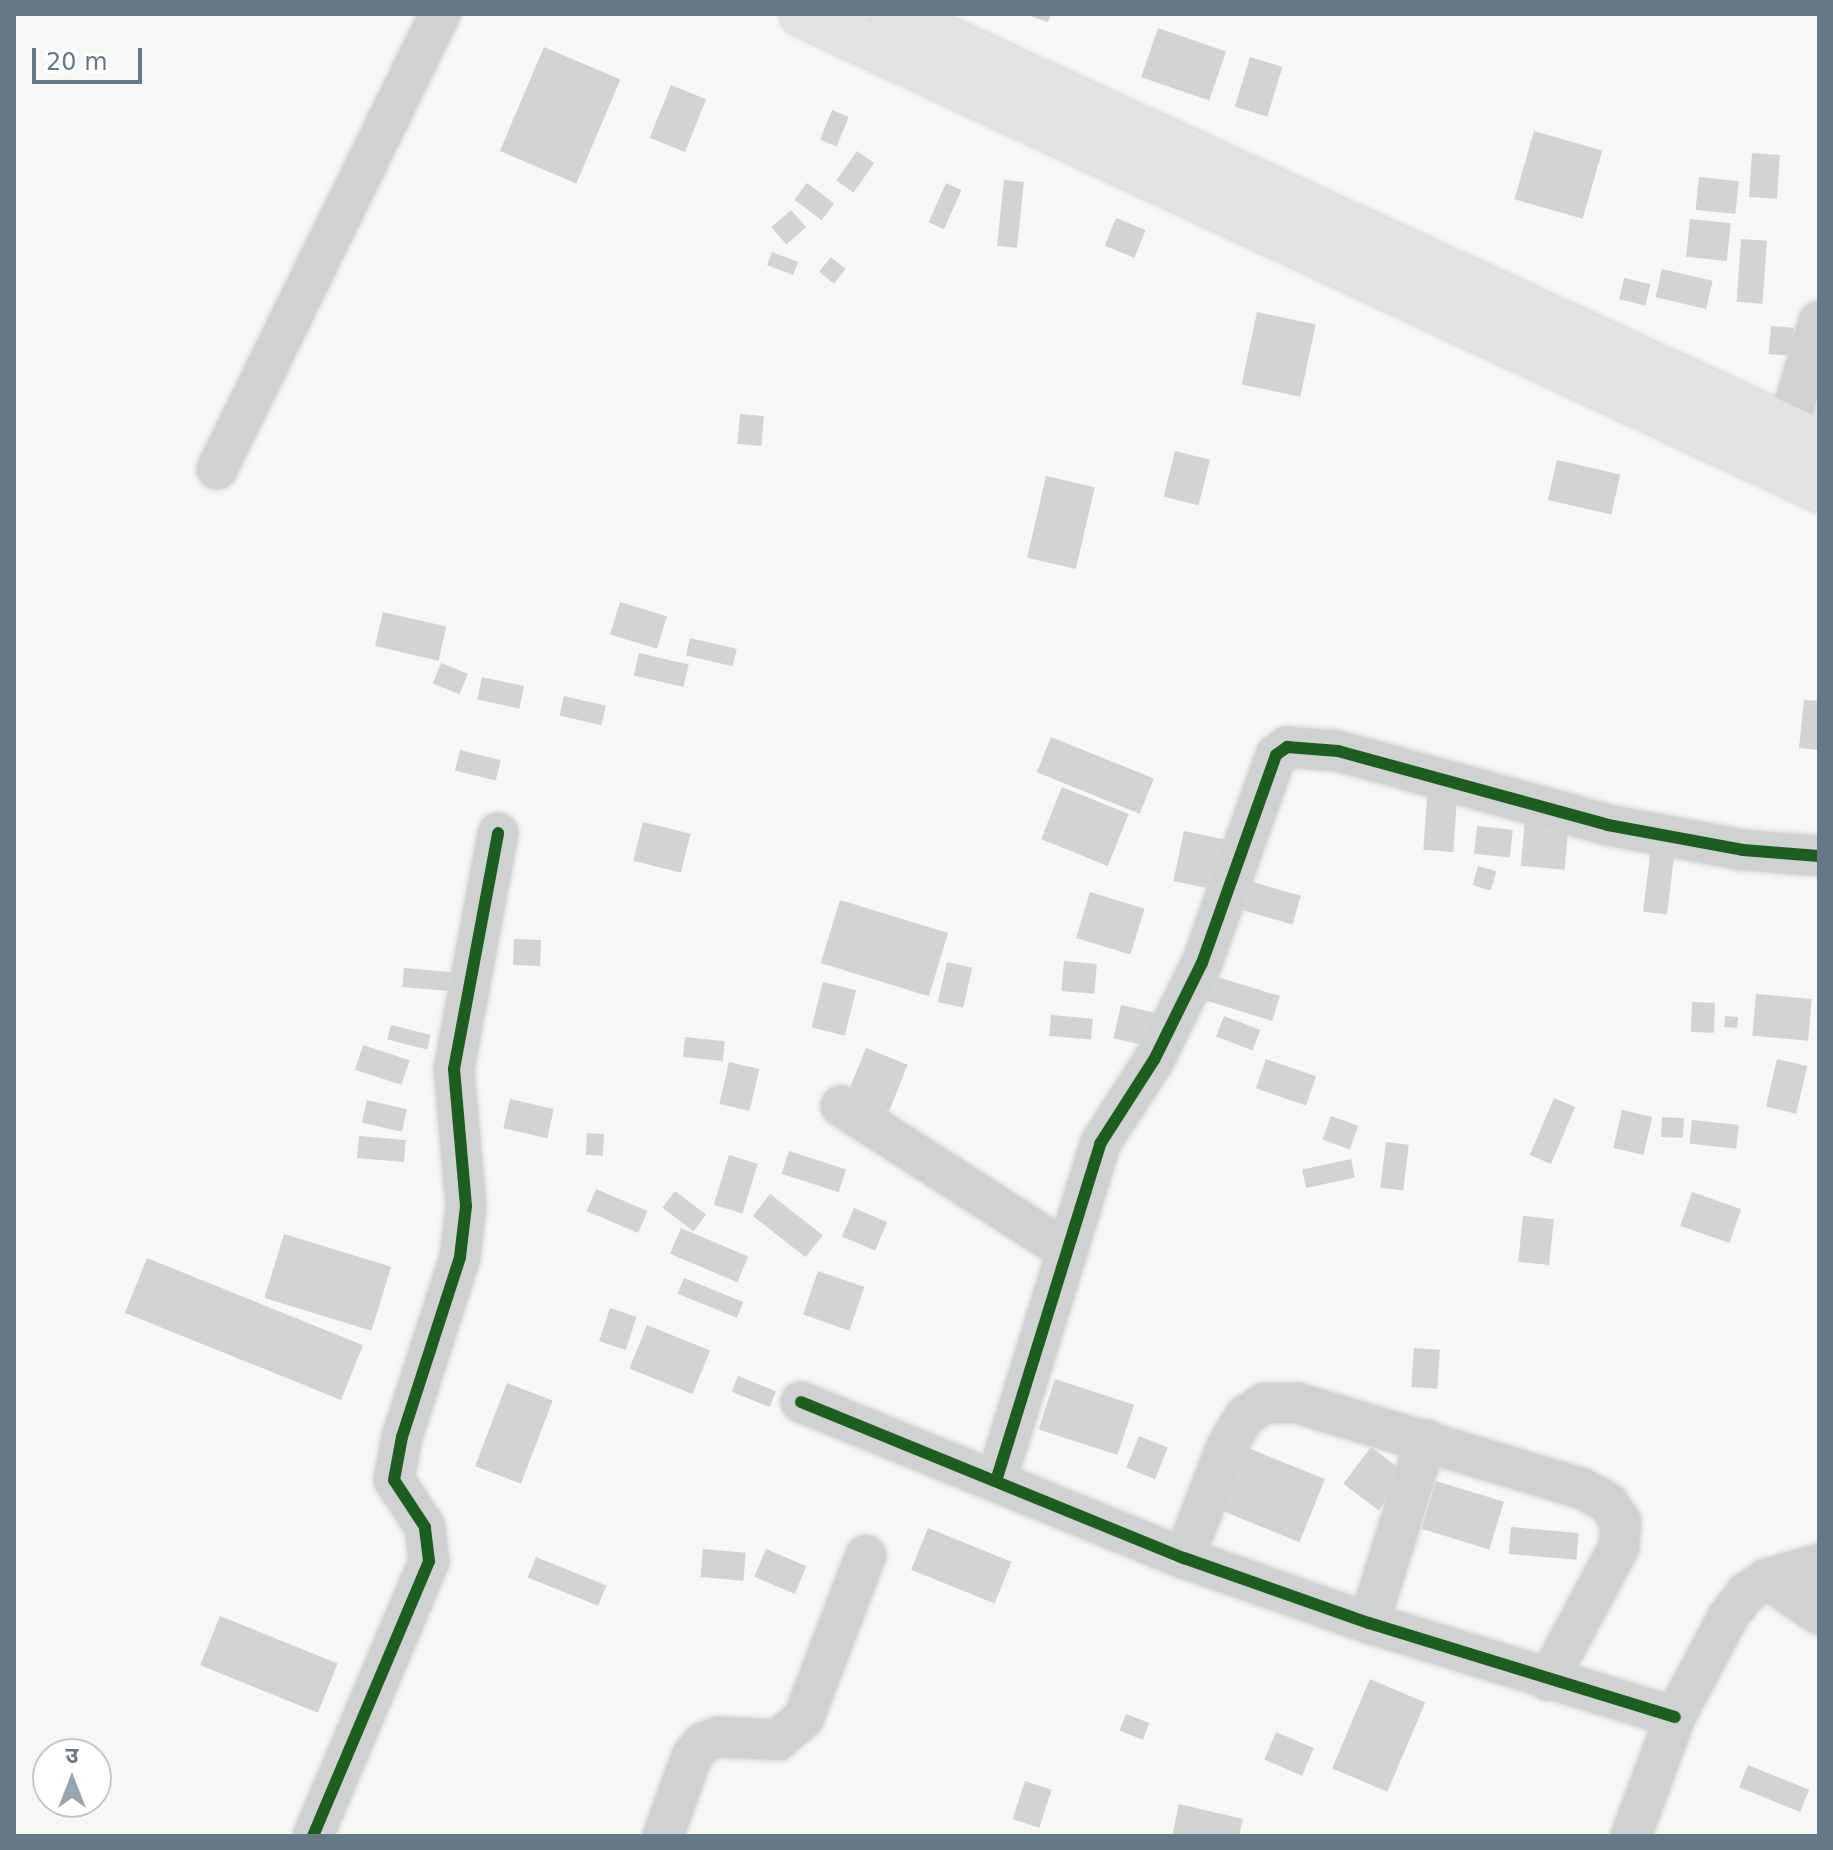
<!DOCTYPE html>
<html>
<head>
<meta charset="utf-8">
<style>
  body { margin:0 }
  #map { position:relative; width:1833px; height:1850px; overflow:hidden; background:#f7f7f5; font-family:"DejaVu Sans","Noto Sans Devanagari",sans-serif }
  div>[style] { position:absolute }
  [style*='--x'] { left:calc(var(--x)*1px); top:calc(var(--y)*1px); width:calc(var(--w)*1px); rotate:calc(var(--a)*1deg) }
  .building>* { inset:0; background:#d2d3d3; transform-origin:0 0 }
  .roads { filter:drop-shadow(0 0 2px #d4d5d5) drop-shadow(0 0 2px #d4d5d5) }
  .minor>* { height:40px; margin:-20px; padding:0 20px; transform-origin:20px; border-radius:20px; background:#d0d2d2 }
  .trunk>* { height:44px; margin:-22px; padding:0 22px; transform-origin:22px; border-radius:22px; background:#e3e3e3 }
  .cycleway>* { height:12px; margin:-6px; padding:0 6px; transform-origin:6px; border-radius:6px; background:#1b5e20 }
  span { translate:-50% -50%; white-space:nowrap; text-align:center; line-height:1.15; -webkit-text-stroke:8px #fff; paint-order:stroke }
  .frame { position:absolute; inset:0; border:16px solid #657888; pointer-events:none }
  .north { position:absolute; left:32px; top:1738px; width:80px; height:80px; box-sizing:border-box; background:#fff; border:2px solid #c1c9cf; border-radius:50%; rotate:0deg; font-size:22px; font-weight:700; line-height:32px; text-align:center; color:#657888 }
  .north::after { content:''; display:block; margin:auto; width:28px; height:36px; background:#98a4ae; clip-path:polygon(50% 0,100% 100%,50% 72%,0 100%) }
  .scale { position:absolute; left:32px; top:48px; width:110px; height:36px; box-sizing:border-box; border:4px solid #657888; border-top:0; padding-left:10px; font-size:24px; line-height:28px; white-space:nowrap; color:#657888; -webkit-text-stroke:6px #fff; paint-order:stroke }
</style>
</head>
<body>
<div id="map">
  <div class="building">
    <div style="clip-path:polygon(1024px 14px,1051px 14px,1048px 22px)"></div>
    <div style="left:1158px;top:28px;width:72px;height:52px;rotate:19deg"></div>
    <div style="left:544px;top:47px;width:83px;height:113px;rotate:23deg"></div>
    <div style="left:1250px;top:57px;width:34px;height:52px;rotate:17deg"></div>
    <div style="left:671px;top:85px;width:38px;height:57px;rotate:22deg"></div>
    <div style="left:832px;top:110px;width:18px;height:32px;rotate:22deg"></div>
    <div style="left:1534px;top:131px;width:71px;height:71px;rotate:16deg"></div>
    <div style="left:857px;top:151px;width:21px;height:36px;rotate:35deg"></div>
    <div style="left:1752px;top:153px;width:28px;height:44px;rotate:4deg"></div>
    <div style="left:1699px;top:177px;width:40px;height:33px;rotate:6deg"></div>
    <div style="left:1004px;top:180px;width:20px;height:66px;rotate:6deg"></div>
    <div style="left:807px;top:183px;width:34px;height:21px;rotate:37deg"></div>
    <div style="left:946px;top:183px;width:17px;height:43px;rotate:24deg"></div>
    <div style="left:791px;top:210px;width:23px;height:26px;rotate:49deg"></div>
    <div style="left:1116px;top:218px;width:32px;height:30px;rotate:22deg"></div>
    <div style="left:1690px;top:219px;width:41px;height:38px;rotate:6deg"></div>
    <div style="left:1741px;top:239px;width:26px;height:63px;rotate:4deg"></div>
    <div style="left:772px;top:252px;width:28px;height:14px;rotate:21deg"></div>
    <div style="left:831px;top:257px;width:19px;height:19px;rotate:39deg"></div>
    <div style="left:1662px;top:269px;width:52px;height:29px;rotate:13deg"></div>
    <div style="left:1624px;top:278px;width:27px;height:22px;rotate:13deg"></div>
    <div style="left:1257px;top:312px;width:60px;height:74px;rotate:12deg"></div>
    <div style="left:1771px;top:326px;width:23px;height:28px;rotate:5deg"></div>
    <div style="left:740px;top:414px;width:24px;height:30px;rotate:5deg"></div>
    <div style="left:1175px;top:451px;width:36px;height:47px;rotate:14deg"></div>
    <div style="left:1557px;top:460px;width:65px;height:41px;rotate:13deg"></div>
    <div style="left:1046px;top:476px;width:50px;height:84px;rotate:13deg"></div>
    <div style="left:620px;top:602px;width:49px;height:34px;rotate:17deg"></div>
    <div style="left:383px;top:612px;width:65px;height:35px;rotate:13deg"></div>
    <div style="left:690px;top:638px;width:48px;height:18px;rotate:13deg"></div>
    <div style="left:639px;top:653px;width:51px;height:23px;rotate:13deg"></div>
    <div style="left:441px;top:663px;width:29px;height:22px;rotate:22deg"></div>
    <div style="left:482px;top:677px;width:43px;height:23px;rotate:12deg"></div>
    <div style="left:564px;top:696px;width:43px;height:20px;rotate:13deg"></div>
    <div style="clip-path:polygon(1804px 700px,1819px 701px,1819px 750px,1799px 748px)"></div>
    <div style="left:1051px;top:737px;width:111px;height:38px;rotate:22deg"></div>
    <div style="left:460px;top:750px;width:42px;height:21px;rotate:14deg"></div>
    <div style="left:1062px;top:787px;width:72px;height:56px;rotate:22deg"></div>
    <div style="left:1427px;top:797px;width:30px;height:53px;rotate:4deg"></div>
    <div style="left:1525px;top:818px;width:44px;height:48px;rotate:5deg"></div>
    <div style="left:643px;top:822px;width:49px;height:40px;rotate:14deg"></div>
    <div style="left:1477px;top:826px;width:36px;height:28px;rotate:6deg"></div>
    <div style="left:1184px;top:831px;width:51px;height:51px;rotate:12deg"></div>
    <div style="left:1651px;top:847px;width:24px;height:65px;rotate:7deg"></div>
    <div style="left:1478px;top:866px;width:19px;height:20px;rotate:16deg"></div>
    <div style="left:1246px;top:880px;width:57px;height:30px;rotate:16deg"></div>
    <div style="left:1090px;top:892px;width:57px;height:48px;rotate:17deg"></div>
    <div style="left:840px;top:900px;width:113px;height:66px;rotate:17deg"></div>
    <div style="left:514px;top:939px;width:27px;height:26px;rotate:2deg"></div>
    <div style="left:1064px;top:961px;width:33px;height:30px;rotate:5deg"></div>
    <div style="left:947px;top:962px;width:26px;height:41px;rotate:13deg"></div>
    <div style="left:404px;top:968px;width:49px;height:19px;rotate:5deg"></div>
    <div style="left:1211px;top:975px;width:72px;height:26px;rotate:17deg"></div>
    <div style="left:823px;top:982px;width:34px;height:47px;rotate:14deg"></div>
    <div style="left:1756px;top:994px;width:56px;height:42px;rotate:5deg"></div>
    <div style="left:1692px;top:1002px;width:23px;height:30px;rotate:2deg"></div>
    <div style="left:1121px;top:1005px;width:39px;height:34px;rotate:13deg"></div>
    <div style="left:1051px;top:1015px;width:42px;height:21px;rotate:5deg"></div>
    <div style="left:1224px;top:1016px;width:39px;height:22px;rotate:21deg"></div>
    <div style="left:1725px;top:1016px;width:13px;height:11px;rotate:4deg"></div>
    <div style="left:391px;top:1025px;width:41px;height:15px;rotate:14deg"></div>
    <div style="left:685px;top:1037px;width:40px;height:20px;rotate:6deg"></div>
    <div style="left:363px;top:1045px;width:49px;height:26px;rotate:18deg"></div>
    <div style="left:866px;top:1048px;width:45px;height:50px;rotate:22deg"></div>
    <div style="left:1266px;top:1059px;width:53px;height:31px;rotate:19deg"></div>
    <div style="left:1777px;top:1059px;width:31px;height:49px;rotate:13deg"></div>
    <div style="left:729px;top:1062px;width:31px;height:43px;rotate:13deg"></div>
    <div style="left:1554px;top:1098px;width:23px;height:62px;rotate:23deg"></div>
    <div style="left:510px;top:1099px;width:45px;height:30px;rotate:13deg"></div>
    <div style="left:367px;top:1100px;width:41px;height:23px;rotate:13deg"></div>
    <div style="left:1622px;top:1110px;width:31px;height:39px;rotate:13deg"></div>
    <div style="left:1331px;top:1116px;width:29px;height:25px;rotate:20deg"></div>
    <div style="left:1662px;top:1117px;width:22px;height:20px;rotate:3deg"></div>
    <div style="left:1692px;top:1120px;width:47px;height:24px;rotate:6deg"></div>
    <div style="left:587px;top:1133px;width:17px;height:22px;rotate:3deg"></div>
    <div style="left:359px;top:1136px;width:47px;height:22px;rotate:5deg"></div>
    <div style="left:1386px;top:1142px;width:23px;height:46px;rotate:7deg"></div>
    <div style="left:789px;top:1151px;width:60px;height:24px;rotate:18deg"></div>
    <div style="left:729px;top:1155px;width:30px;height:52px;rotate:17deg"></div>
    <div style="left:1351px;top:1159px;width:19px;height:50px;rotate:78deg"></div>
    <div style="left:596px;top:1189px;width:56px;height:24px;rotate:23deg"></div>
    <div style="left:675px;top:1191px;width:39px;height:21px;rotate:37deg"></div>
    <div style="left:1692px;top:1192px;width:52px;height:36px;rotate:19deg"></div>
    <div style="left:770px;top:1194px;width:67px;height:28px;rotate:38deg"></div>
    <div style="left:854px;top:1208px;width:36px;height:31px;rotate:23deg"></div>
    <div style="left:1523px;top:1216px;width:31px;height:46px;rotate:6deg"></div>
    <div style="left:681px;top:1228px;width:73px;height:28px;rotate:23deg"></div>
    <div style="left:284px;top:1234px;width:112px;height:67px;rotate:17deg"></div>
    <div style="left:147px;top:1258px;width:233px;height:59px;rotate:22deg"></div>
    <div style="left:818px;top:1271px;width:49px;height:46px;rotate:19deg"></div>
    <div style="left:684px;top:1278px;width:64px;height:17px;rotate:22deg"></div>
    <div style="left:610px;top:1308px;width:28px;height:35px;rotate:18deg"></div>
    <div style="left:647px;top:1325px;width:68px;height:47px;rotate:22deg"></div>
    <div style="left:1414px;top:1348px;width:26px;height:39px;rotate:4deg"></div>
    <div style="left:738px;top:1376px;width:41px;height:17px;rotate:22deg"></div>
    <div style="left:1055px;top:1379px;width:83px;height:53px;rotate:18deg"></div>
    <div style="left:507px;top:1383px;width:49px;height:89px;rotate:21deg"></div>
    <div style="left:1139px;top:1436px;width:31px;height:34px;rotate:22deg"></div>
    <div style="left:1371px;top:1447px;width:44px;height:46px;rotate:37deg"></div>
    <div style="left:1248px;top:1448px;width:83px;height:68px;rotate:22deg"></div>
    <div style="left:1436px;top:1481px;width:71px;height:50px;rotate:17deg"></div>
    <div style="left:1511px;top:1527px;width:68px;height:27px;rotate:5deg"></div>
    <div style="left:928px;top:1528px;width:90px;height:45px;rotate:22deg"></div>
    <div style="left:703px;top:1549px;width:43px;height:28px;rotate:5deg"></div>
    <div style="left:766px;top:1549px;width:44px;height:30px;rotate:23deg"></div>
    <div style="left:536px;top:1557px;width:76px;height:22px;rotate:22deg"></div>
    <div style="left:220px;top:1616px;width:127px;height:53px;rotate:22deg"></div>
    <div style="left:1370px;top:1679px;width:60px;height:97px;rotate:23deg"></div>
    <div style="left:1126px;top:1714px;width:25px;height:18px;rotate:21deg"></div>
    <div style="left:1276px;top:1732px;width:41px;height:30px;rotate:23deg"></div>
    <div style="left:1748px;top:1765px;width:66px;height:24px;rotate:22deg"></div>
    <div style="left:1025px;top:1781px;width:28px;height:40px;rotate:18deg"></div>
    <div style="clip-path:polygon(1179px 1804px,1243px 1819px,1239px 1836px,1172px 1836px)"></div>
  </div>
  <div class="roads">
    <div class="minor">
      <div style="--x:1788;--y:427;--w:110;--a:-73.7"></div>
      <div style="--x:217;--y:469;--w:507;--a:-63.89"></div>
      <div style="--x:841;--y:1106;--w:266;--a:32.7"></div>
      <div style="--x:801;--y:1402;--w:414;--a:22.2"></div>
      <div style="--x:1184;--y:1558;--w:196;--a:19.4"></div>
      <div style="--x:1369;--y:1623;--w:320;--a:17.1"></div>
      <div style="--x:996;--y:1481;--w:353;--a:-72.8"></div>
      <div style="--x:1100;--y:1144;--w:100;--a:-57.3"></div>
      <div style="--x:1154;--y:1060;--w:108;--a:-63.7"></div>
      <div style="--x:1202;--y:963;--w:221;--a:-70.4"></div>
      <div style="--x:1276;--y:755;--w:14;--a:-36"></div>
      <div style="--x:1287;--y:747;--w:51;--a:4.5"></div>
      <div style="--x:1338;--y:751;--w:280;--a:15.3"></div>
      <div style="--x:1608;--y:825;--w:137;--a:10.5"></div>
      <div style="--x:1743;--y:850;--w:76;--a:4.5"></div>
      <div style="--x:1184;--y:1558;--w:120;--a:-69"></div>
      <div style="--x:1227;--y:1446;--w:35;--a:-59"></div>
      <div style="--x:1245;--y:1416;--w:24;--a:-33"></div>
      <div style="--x:1265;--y:1403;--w:32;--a:0"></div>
      <div style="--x:1297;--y:1403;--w:296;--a:16.7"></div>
      <div style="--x:1581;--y:1488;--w:31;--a:29"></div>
      <div style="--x:1608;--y:1503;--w:23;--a:56"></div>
      <div style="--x:1621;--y:1522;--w:25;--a:95"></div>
      <div style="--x:1619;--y:1547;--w:151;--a:118.1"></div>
      <div style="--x:1767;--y:1579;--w:63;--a:33.9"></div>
      <div style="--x:1369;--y:1623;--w:192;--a:-72.7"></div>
      <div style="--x:313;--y:1836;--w:298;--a:-67.1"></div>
      <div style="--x:429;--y:1561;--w:34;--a:-97"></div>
      <div style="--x:425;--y:1527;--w:56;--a:-123.4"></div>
      <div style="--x:394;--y:1480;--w:44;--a:-79.5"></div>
      <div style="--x:402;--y:1437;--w:189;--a:-72.1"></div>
      <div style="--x:460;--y:1257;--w:51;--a:-83.3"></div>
      <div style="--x:466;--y:1206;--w:138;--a:-95"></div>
      <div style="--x:454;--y:1069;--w:240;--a:-79.4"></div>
      <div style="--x:663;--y:1836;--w:85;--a:-70.1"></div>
      <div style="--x:692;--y:1756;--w:17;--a:-50"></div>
      <div style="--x:703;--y:1743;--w:16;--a:-22"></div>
      <div style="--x:718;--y:1737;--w:60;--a:2.9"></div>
      <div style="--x:778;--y:1740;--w:35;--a:-41"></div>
      <div style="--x:804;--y:1717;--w:173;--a:-69.1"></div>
      <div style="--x:1631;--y:1836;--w:127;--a:-69.7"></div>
      <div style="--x:1675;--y:1717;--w:113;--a:-62.1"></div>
      <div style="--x:1728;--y:1617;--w:30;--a:-53"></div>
      <div style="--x:1746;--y:1593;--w:25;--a:-34"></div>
      <div style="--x:1767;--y:1579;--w:54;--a:-16.1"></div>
    </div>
    <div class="trunk">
      <div style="--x:802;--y:14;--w:1122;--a:25.04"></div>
      <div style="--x:892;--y:14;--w:1021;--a:24.78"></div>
    </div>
  </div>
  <div class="cycleway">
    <div style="--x:801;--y:1402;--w:414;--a:22.2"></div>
    <div style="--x:1184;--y:1558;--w:196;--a:19.4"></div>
    <div style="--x:1369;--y:1623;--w:320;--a:17.1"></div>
    <div style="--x:996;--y:1481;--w:353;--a:-72.8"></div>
    <div style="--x:1100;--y:1144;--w:100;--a:-57.3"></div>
    <div style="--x:1154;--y:1060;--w:108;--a:-63.7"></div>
    <div style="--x:1202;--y:963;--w:221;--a:-70.4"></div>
    <div style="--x:1276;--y:755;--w:14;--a:-36"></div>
    <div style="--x:1287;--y:747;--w:51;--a:4.5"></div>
    <div style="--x:1338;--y:751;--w:280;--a:15.3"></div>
    <div style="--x:1608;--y:825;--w:137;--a:10.5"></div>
    <div style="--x:1743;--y:850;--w:76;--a:4.5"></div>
    <div style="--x:313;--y:1836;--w:298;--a:-67.1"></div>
    <div style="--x:429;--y:1561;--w:34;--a:-97"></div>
    <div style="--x:425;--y:1527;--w:56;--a:-123.4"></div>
    <div style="--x:394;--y:1480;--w:44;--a:-79.5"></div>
    <div style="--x:402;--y:1437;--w:189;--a:-72.1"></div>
    <div style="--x:460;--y:1257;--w:51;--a:-83.3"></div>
    <div style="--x:466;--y:1206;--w:138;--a:-95"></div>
    <div style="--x:454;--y:1069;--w:240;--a:-79.4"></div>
  </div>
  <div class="frame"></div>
  <div class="north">उ</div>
  <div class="scale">20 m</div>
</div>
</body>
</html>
